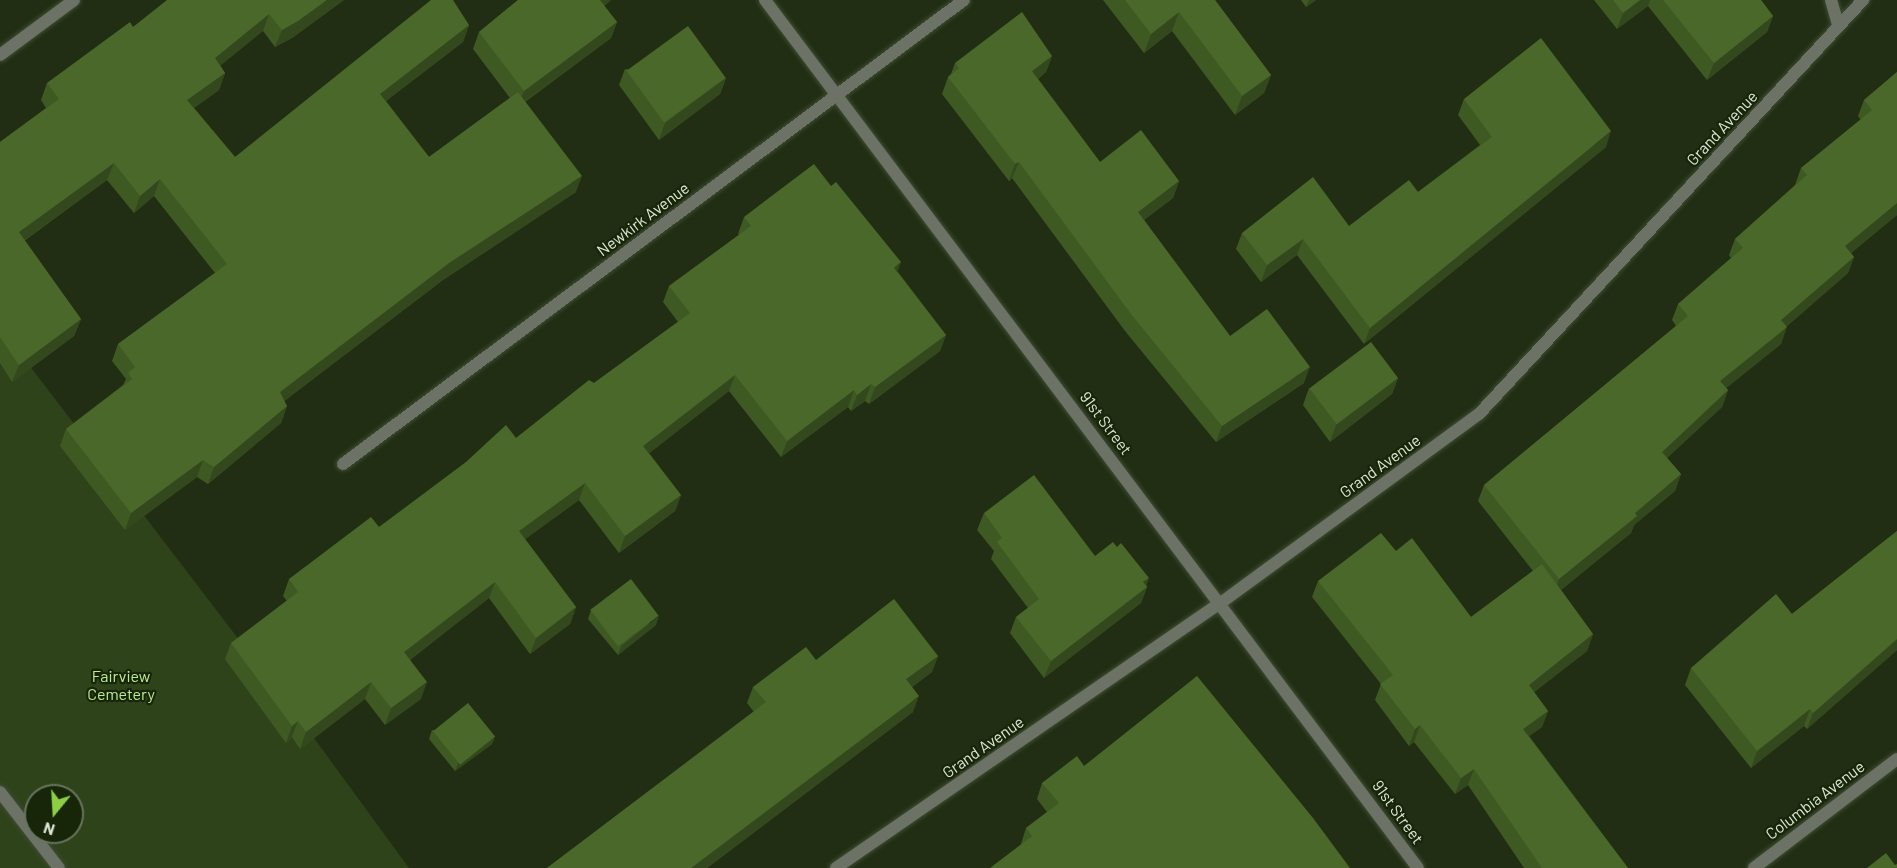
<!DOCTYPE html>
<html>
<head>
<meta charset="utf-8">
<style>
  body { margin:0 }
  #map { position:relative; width:1897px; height:868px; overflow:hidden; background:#212e13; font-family:Barlow,sans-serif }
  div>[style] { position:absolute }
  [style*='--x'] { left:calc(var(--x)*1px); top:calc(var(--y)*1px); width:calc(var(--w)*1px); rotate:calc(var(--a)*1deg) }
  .green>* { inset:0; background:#2f431b }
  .roads { filter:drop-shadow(0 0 2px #3f4c32) drop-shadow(0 0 2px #3f4c32) }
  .service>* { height:12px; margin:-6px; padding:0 6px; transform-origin:6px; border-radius:6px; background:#6c7366 }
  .minor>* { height:12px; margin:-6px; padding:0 6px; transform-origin:6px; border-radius:6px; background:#6c7366 }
  .tertiary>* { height:12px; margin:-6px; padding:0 6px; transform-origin:6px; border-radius:6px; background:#6c7366 }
  .wall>* { inset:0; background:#3f5923 }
  .shaded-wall>* { inset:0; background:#33491d }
  .building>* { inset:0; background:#496829; transform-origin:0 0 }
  span { translate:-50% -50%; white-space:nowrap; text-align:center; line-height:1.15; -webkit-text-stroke:4.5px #172509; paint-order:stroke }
  .street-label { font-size:16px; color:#dee7d6 }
  .park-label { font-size:16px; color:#bded92 }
  .north { position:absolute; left:24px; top:784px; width:60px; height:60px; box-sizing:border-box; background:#172509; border:2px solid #67735b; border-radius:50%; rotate:198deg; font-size:16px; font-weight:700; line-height:24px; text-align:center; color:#dee7d6 }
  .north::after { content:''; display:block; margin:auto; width:21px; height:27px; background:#8dce44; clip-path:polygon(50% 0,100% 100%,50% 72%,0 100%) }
</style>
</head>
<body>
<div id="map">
  <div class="green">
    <div style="clip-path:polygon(evenodd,0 327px,311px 734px,409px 868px,0 868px,0 327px,36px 796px,72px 796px,72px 832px,36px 832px,36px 796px)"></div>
  </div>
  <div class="roads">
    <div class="service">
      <div style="--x:0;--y:792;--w:96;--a:52.2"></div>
    </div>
    <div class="minor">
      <div style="--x:1831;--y:0;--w:26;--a:74"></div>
      <div style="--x:0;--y:55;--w:92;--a:-36.6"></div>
      <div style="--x:343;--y:464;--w:775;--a:-36.77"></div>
      <div style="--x:836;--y:868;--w:469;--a:-34.6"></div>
      <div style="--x:1222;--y:602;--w:318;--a:-36.2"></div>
      <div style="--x:1479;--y:414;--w:565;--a:-47.15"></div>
      <div style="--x:1754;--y:868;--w:180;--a:-37.3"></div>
    </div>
    <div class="tertiary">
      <div style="--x:765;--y:0;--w:1086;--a:53.05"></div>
    </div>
  </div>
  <div class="wall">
    <div style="clip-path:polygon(344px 0,292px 38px,275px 47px,263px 31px,220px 65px,225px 73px,219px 90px,194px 108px,235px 157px,469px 25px,463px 42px,386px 101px,429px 157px,510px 98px,473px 49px,479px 32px,518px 0,611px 0,604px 6px,617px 22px,611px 38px,525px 102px,576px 192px,443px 280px,284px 401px,287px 406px,281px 423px,208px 484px,197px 477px,125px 530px,60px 446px,66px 429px,123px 385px,126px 379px,112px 361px,118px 344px,215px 273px,154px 196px,134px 213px,107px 180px,24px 241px,81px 319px,74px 336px,12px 382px,0 363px,0 142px,46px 108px,41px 100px,47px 83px,133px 27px)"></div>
    <div style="clip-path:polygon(1103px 0,1215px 0,1271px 75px,1264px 93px,1235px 115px,1172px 31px,1144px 53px)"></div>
    <div style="clip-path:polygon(1301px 0,1316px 0,1306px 7px)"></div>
    <div style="clip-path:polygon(1594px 0,1761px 0,1773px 16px,1767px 32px,1707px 80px,1648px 6px,1617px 29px)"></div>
    <div style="clip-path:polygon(1052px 56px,1046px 72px,1038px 79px,1100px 162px,1179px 181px,1173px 198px,1144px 220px,1230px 336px,1304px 383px,1216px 442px,1125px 331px,1012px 178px,1009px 181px,942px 94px,948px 77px,951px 74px,955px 63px)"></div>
    <div style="clip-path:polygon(625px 69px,726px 78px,720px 94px,659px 140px,619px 85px)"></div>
    <div style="clip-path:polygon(1897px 72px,1897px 215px,1851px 253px,1854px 257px,1848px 273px,1786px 327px,1781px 344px,1726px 388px,1728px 390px,1722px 407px,1667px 458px,1681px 474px,1675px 491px,1634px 525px,1631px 533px,1561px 590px,1593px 634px,1587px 651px,1534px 692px,1548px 711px,1542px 727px,1529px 736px,1628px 868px,1524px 868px,1468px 785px,1455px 794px,1414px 742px,1409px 746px,1375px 700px,1381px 684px,1312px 597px,1318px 581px,1396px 551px,1471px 617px,1533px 571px,1478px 501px,1484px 485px,1676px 326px,1672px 320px,1678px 304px,1731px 258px,1729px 255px,1735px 239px,1795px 185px,1801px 168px,1861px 120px,1858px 116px,1864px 100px)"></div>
    <div style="clip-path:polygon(1464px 99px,1606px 147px,1364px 344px,1297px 255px,1261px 282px,1236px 249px,1242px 233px,1349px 226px,1418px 192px,1480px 145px,1458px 115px)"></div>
    <div style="clip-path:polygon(744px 217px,898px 272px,946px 335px,940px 351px,869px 404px,865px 401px,851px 411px,848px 407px,781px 457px,729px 391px,649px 453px,681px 495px,675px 511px,619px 553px,579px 500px,525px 539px,576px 607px,570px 624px,530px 654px,489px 598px,410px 660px,421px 699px,385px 725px,365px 699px,300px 749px,292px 737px,286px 743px,225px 659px,231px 643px,287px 601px,283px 596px,289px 579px,379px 527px,516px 438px,594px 383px,678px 322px,663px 302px,669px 286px,739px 235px,738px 234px)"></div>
    <div style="clip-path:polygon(1398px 378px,1392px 394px,1330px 442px,1303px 405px,1309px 388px)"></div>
    <div style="clip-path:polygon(984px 513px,1095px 556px,1147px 586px,1147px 587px,1141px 603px,1044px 678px,1010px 633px,1016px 617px,1028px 608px,991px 559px,994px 551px,977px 530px)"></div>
    <div style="clip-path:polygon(1897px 531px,1897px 650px,1807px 729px,1804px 726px,1751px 768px,1685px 685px,1691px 668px,1792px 614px)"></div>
    <div style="clip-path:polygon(591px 610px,656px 625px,618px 655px,588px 619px)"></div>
    <div style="clip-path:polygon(938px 656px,932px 672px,912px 687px,913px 712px,707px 868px,547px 868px,754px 712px,747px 703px,753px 687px,816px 660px)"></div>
    <div style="clip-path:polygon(432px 730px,495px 736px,492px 744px,455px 771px,429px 739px)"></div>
    <div style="clip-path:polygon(1084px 766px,1350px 868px,1021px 844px,1026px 828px,1047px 812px,1037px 799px,1042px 783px)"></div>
  </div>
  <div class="shaded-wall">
    <div style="clip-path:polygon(327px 0,344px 0,292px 38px,275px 47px,282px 30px)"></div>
    <div style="clip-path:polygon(597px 0,611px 0,592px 15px)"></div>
    <div style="clip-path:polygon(1309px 0,1316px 0,1306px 7px)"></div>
    <div style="clip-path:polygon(1640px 0,1650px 0,1648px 6px,1617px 29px,1623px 13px)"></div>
    <div style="clip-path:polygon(1179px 12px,1172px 31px,1144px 53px,1151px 34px)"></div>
    <div style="clip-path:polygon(269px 14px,263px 31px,209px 75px,215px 58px)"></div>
    <div style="clip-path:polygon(1773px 16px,1767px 32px,1707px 80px,1714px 63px)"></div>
    <div style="clip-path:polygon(617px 22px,611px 38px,517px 107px,524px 91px)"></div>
    <div style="clip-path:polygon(469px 25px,463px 42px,374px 110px,380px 94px)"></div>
    <div style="clip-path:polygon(1052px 56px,1046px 72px,1026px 88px,1032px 71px)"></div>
    <div style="clip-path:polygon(225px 73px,219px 90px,181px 117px,187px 100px)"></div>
    <div style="clip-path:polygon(1271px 75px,1264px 93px,1235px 115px,1242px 96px)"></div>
    <div style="clip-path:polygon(726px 78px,720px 94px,659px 140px,665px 123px)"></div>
    <div style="clip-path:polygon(1611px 131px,1606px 147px,1364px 344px,1370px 328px)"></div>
    <div style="clip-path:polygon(1019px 162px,1012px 178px,1009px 181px,1015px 164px)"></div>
    <div style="clip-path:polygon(114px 163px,107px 180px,12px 249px,19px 232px)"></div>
    <div style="clip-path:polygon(582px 176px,576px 192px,443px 280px,274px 409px,280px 392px,449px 263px)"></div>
    <div style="clip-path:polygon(160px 179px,154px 196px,134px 213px,140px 196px)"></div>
    <div style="clip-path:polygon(1179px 181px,1173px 198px,1132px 229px,1138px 212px)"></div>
    <div style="clip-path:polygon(1897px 203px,1897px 215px,1839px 262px,1845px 246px)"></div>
    <div style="clip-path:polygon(1303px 239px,1297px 255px,1261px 282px,1267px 265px)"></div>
    <div style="clip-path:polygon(1854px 257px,1848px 273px,1775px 336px,1781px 320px)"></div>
    <div style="clip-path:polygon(901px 262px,895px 279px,894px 268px)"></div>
    <div style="clip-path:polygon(81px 319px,74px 336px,12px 382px,19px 365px)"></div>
    <div style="clip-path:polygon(1787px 327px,1781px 344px,1714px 398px,1720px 381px)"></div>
    <div style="clip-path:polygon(946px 335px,940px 351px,869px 404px,875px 387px)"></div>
    <div style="clip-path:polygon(1310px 367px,1304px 383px,1216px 442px,1222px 426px)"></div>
    <div style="clip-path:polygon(735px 375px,729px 391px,637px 463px,643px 446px)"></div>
    <div style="clip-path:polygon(1398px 378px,1392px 394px,1330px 442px,1336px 425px)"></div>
    <div style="clip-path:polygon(871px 384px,865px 401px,851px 411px,857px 395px)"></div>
    <div style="clip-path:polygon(854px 390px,848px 407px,781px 457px,787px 441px)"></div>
    <div style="clip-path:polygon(1728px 390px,1722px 407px,1656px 468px,1662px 452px)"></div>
    <div style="clip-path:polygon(287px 406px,281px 423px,208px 484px,214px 467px)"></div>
    <div style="clip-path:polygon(203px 460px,197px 477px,125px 530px,131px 513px)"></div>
    <div style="clip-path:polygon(1681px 474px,1675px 491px,1634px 525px,1631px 533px,1553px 596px,1559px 579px,1635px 513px)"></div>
    <div style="clip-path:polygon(585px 483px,579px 500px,513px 548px,519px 531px)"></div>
    <div style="clip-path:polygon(681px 495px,675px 511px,619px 553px,625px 536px)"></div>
    <div style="clip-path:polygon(1149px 578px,1141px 603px,1044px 678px,1051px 661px,1143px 582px)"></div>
    <div style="clip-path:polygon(495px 582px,489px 598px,398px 669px,404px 652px)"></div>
    <div style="clip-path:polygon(576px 607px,570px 624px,530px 654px,536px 638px)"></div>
    <div style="clip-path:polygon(659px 616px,656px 625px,618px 655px,621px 646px)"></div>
    <div style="clip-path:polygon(1593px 634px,1587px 651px,1523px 701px,1529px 685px)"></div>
    <div style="clip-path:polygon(1897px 639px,1897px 650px,1807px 729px,1813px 713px)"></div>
    <div style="clip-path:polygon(938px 656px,932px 672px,900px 695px,906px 679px)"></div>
    <div style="clip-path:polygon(371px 682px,365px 699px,300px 749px,306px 732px)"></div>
    <div style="clip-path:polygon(427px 682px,421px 699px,385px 725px,391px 708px)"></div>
    <div style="clip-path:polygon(919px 696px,913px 712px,707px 868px,691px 868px)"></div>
    <div style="clip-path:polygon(1810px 709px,1804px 726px,1751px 768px,1757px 751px)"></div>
    <div style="clip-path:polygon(1548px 711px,1542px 727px,1517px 745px,1523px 729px)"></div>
    <div style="clip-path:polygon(298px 721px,292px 737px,286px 743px,292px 726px)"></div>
    <div style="clip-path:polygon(1420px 725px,1414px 742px,1409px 746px,1415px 729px)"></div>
    <div style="clip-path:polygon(495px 736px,492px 744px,455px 771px,458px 763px)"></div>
    <div style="clip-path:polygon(1474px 769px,1468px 785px,1455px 794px,1461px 778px)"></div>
  </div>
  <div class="building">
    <div style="clip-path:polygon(167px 0,327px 0,298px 21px,282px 30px,269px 14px,215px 58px,225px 73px,187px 100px,235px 157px,431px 0,453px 0,469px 25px,380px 94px,429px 157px,518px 92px,582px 176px,449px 263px,280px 392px,287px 406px,214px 467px,203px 460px,131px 513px,66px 429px,132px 379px,128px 373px,135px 367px,118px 344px,227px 264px,160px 179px,140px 196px,114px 163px,19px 232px,81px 319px,19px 365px,0 337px,0 142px,59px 99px,47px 83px,130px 22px,133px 27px)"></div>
    <div style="clip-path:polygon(518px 0,600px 0,617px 22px,524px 91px,479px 32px)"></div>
    <div style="clip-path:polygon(1125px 0,1215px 0,1271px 75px,1242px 96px,1179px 12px,1151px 34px)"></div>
    <div style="clip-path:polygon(1613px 0,1640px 0,1623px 13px)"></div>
    <div style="clip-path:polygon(1663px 0,1761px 0,1773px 16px,1714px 63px)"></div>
    <div style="clip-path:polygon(1022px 12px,1052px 56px,1032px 71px,1100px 162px,1141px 130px,1179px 181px,1138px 212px,1230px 336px,1267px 309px,1310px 367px,1222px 426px,1131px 314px,1019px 162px,1015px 164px,948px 77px,959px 68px,955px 63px)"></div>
    <div style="left:688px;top:26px;width:64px;height:76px;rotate:54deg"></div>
    <div style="clip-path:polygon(1541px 38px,1611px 131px,1370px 328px,1303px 239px,1267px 265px,1242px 233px,1313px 177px,1349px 226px,1409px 180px,1418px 192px,1492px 137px,1464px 99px)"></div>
    <div style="clip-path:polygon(1897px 72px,1897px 203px,1845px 246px,1854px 257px,1781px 320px,1787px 327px,1720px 381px,1728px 390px,1662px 452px,1681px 474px,1635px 513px,1637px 516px,1559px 579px,1484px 485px,1688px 316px,1678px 304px,1743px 248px,1735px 239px,1807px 175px,1801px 168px,1872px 110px,1864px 100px)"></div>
    <div style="clip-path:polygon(814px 164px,831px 186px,836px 182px,901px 262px,894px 268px,946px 335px,875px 387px,871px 384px,857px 395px,854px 390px,787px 441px,735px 375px,643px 446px,681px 495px,625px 536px,585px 483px,519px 531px,576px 607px,536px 638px,495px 582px,404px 652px,427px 682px,391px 708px,371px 682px,306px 732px,298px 721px,292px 726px,231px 643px,298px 592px,289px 579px,371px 517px,379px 527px,466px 462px,506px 425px,516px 438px,589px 380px,594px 383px,690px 313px,669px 286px,751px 226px,744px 217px)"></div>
    <div style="left:1371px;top:342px;width:45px;height:77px;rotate:53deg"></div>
    <div style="clip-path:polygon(1034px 475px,1095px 556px,1113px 542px,1117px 547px,1121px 543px,1149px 578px,1143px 582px,1147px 587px,1051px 661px,1016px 617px,1039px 599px,997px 542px,1002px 538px,984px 513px)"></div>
    <div style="clip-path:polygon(1897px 531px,1897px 639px,1813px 713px,1810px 709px,1757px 751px,1691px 668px,1776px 594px,1792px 614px)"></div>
    <div style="clip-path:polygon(1381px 533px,1396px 551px,1412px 538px,1471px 617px,1542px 564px,1593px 634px,1529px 685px,1548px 711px,1523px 729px,1628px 868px,1542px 868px,1474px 769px,1461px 778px,1420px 725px,1415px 729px,1380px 684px,1393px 675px,1318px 581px)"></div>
    <div style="left:631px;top:579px;width:46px;height:51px;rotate:53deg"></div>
    <div style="clip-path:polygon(894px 599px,938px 656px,906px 679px,919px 696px,691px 868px,547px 868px,766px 702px,753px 687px,806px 647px,816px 660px)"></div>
    <div style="clip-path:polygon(1197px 676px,1313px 818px,1350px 868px,990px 868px,1032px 836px,1026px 828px,1059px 803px,1042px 783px,1077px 756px,1084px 766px)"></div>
    <div style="left:468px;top:703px;width:43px;height:45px;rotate:51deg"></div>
    <div style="clip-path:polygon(1886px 853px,1895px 865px,1897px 864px,1897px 868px,1867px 868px)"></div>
  </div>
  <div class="street-label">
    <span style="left:1722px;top:128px;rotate:-47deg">Grand Avenue</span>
    <span style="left:643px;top:219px;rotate:-37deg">Newkirk Avenue</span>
    <span style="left:1106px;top:423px;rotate:53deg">91st Street</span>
    <span style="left:1380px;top:466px;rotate:-36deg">Grand Avenue</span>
    <span style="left:983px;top:747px;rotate:-35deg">Grand Avenue</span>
    <span style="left:1815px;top:800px;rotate:-37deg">Columbia Avenue</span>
    <span style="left:1398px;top:812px;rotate:54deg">91st Street</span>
  </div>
  <div class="park-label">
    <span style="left:121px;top:685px">Fairview<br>Cemetery</span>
  </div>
  <div class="north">N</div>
</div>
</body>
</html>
